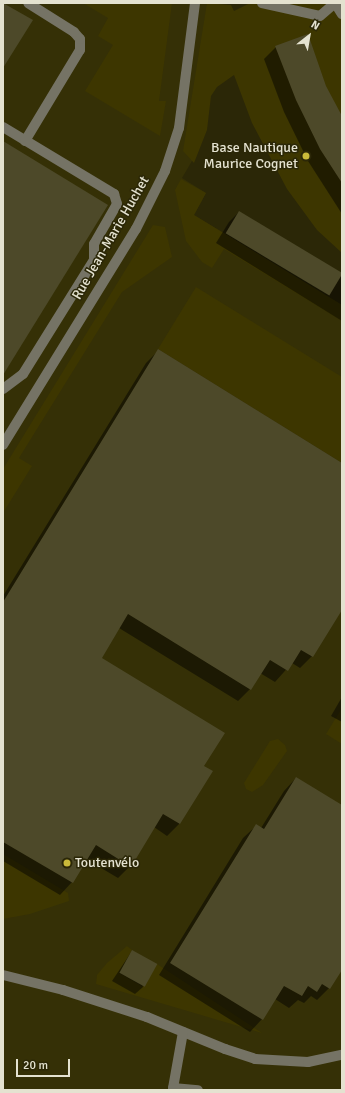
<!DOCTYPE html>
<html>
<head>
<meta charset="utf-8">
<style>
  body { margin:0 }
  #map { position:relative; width:345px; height:1093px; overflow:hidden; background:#2b2707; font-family:Signika,sans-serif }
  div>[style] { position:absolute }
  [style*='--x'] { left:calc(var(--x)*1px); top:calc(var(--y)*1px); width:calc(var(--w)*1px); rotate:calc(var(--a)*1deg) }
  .built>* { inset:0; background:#353006 }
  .green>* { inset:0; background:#3d3600 }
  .shadow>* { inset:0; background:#0007 }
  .building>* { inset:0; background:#4d4929; transform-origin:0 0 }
  .minor>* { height:10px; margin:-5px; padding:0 5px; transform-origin:5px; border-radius:5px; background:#757365 }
  .dots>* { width:11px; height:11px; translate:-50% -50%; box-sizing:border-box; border:2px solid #2b2707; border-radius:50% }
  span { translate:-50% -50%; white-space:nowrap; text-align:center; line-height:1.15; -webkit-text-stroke:3px #2b2707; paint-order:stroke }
  .poi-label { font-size:14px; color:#e4e2d0 }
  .right { translate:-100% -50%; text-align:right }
  .left { translate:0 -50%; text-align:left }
  .street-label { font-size:14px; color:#e4e2d0 }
  .frame { position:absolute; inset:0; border:4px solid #e4e2d0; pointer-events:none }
  .north { position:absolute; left:289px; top:16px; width:40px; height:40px; -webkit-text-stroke:3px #2b2707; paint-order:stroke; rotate:31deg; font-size:11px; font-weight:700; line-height:16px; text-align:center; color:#e4e2d0 }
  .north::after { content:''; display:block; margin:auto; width:14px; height:18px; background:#e4e2d0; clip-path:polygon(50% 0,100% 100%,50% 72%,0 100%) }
  .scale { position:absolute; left:16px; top:1059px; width:54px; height:18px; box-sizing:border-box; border:2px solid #e4e2d0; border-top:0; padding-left:5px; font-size:12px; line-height:14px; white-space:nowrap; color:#e4e2d0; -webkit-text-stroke:3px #2b2707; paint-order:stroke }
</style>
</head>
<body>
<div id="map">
  <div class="built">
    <div style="clip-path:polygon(3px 3px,212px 3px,196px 144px,192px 161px,182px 178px,206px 193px,194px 215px,342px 305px,342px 1090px,3px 1090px)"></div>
  </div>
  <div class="green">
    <div style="clip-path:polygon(83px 3px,172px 3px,159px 101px,166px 101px,160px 136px,85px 91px,113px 45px,98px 36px,108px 18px)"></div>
    <div style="clip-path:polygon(207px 3px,231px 5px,234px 11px,250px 3px,342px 3px,342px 253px,317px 230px,287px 189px,252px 123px,234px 75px,217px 87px,211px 96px,207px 130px,194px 163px,183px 151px)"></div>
    <div style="clip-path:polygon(181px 179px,206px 193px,194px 215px,342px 305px,342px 321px,224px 249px,212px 268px,202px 262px,186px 241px,175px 190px)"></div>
    <div style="clip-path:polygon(153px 225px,165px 227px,172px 257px,122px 292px,19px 458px,32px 466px,3px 513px,3px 469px)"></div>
    <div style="clip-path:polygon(196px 287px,342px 377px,342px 463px,158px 349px)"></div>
    <div style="clip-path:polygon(342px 708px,342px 744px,326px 734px)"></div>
    <div style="clip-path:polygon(278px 739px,285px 745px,287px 751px,263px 785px,252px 792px,246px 789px,244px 783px,270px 741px)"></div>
    <div style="clip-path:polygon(3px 854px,68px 893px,69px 901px,30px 914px,3px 919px)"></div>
    <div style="clip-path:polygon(127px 946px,132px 950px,119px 973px,143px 987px,157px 964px,262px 1033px,96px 984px,97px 975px,107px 963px)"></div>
  </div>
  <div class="shadow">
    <div style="clip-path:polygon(276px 47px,325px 86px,342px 118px,342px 214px,308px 161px,284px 112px,264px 59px)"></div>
    <div style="clip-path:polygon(239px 212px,342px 275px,342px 321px,216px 243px,229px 222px)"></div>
    <div style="clip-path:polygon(158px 351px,342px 464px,342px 608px,312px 656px,300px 668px,292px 663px,275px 682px,260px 673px,250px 689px,238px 701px,119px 628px,101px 658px,203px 767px,211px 772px,179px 824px,167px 836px,154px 827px,130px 866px,118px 878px,86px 859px,72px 882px,60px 895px,3px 861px,3px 596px,146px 363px)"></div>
    <div style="clip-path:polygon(342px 697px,342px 722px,331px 716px)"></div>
    <div style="clip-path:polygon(296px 778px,342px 806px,342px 968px,329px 988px,317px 1000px,311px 996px,304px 1003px,298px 1000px,289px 1008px,275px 999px,262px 1019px,250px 1032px,159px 975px,243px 838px,256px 826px,261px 828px,284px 791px)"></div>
    <div style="clip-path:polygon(132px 951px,143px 987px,135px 994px,112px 981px)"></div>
  </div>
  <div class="building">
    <div style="clip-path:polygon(3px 3px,33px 20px,3px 68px)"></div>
    <div style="clip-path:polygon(308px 34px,326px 86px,342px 116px,342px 183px,320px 149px,296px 100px,275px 46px)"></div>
    <div style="clip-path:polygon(3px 141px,108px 205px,3px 375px)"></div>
    <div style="left:239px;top:211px;width:121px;height:26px;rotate:31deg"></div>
    <div style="clip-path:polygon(158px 349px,342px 463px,342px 610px,313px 657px,301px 650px,288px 671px,270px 660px,251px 690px,128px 614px,102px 658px,225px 733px,204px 766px,213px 771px,180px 824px,163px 814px,131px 867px,96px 845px,73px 883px,3px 842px,3px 602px)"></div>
    <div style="clip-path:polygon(296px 777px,342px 805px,342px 970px,330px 989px,322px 984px,317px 992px,308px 986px,302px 996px,284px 986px,263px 1020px,170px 963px,256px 824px,264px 829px)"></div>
    <div style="left:132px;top:950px;width:29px;height:26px;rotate:29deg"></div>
  </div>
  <div class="minor">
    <div style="--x:262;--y:3;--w:59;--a:12.6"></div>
    <div style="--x:320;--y:16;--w:20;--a:-41"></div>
    <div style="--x:335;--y:3;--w:13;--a:58"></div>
    <div style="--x:3;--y:127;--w:130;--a:31.1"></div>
    <div style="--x:114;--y:194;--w:10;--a:73"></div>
    <div style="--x:117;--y:204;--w:46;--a:119.9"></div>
    <div style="--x:94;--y:244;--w:16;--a:90"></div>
    <div style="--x:94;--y:260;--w:134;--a:121.9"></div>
    <div style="--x:23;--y:374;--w:25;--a:143"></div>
    <div style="--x:25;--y:141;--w:106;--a:-58.9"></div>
    <div style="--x:80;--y:50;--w:11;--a:-90"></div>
    <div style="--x:80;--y:39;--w:9;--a:-131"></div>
    <div style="--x:74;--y:32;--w:54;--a:-147.8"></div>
    <div style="--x:3;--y:445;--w:254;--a:-58.4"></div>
    <div style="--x:136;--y:229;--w:65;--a:-63.4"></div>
    <div style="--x:165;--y:171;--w:45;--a:-72"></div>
    <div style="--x:179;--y:128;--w:126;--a:-82.7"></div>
    <div style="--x:3;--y:975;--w:62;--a:14"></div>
    <div style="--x:63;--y:990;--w:88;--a:17.8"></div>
    <div style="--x:147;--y:1017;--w:84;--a:22.3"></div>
    <div style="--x:225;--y:1049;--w:32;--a:18"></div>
    <div style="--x:255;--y:1059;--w:53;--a:3.2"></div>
    <div style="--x:308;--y:1062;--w:35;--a:-12"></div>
    <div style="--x:183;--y:1032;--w:57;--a:100.1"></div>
    <div style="--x:173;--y:1088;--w:25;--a:5"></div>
  </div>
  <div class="dots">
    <div style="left:306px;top:156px;background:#caba3a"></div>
    <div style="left:67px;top:863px;background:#caba3a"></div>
  </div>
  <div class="poi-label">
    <span class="right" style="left:298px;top:156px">Base Nautique<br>Maurice Cognet</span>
    <span class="left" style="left:75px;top:863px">Toutenvélo</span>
  </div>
  <div class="street-label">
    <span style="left:111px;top:238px;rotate:-60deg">Rue Jean-Marie Huchet</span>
  </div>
  <div class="frame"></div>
  <div class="north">N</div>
  <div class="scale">20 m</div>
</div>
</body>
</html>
